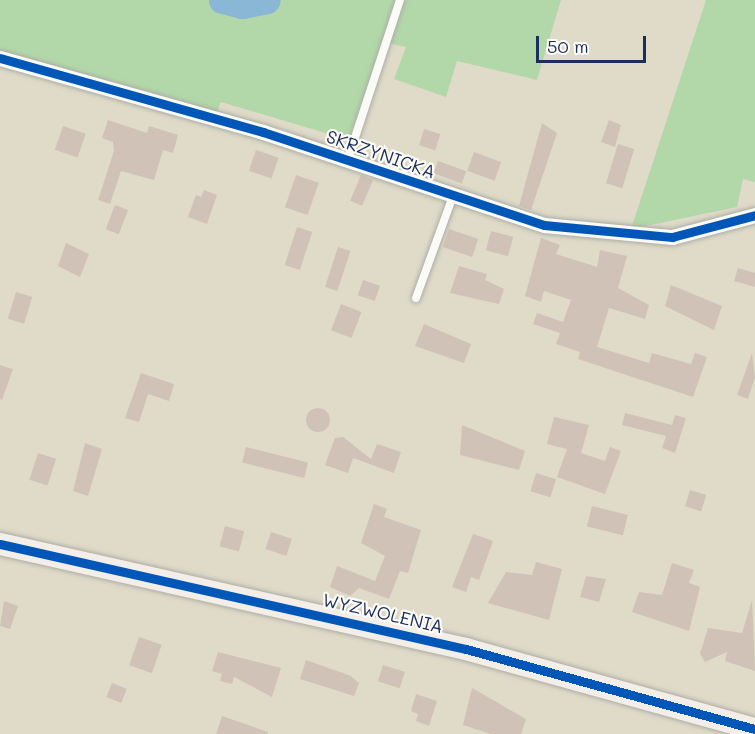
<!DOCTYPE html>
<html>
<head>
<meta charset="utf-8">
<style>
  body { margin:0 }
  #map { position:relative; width:755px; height:734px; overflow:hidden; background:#dfdbc8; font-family:Mali,sans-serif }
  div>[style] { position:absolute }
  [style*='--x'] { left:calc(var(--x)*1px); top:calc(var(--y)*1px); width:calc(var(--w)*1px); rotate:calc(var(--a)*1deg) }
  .green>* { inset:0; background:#b2d8a9 }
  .river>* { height:27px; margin:-13.5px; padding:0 13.5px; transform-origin:13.5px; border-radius:13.5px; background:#8ab7d5 }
  .building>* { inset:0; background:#d1c2b8; transform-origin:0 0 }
  .round { border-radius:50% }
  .roads { filter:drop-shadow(0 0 2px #aeada6) drop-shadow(0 0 2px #aeada6) }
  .lane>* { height:8px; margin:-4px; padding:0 4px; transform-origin:4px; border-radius:4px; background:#fafaf7 }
  .street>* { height:15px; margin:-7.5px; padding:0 7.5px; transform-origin:7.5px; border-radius:7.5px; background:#fafaf7 }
  .secondary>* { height:22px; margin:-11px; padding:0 11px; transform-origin:11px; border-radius:11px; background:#f3efe8 }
  .cycleway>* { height:9px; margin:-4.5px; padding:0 4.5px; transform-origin:4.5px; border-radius:4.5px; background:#0057b8 }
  span { translate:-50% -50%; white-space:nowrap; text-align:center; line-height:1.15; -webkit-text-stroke:4.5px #fdfcf7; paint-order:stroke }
  .street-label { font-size:18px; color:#1b2f5e }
  .scale { position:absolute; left:536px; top:36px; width:110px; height:27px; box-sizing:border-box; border:3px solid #1b2f5e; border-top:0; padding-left:8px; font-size:18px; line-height:21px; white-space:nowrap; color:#1b2f5e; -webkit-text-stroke:4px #fdfcf7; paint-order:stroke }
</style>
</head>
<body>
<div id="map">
  <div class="green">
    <div style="clip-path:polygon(0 0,561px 0,537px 80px,457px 61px,446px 97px,394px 79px,406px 47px,383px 42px,349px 140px,221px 102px,217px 112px,0 54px)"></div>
    <div style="clip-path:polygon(706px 0,755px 0,755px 182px,743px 179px,737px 207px,631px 229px)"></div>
  </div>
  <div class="river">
    <div style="--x:222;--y:0;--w:21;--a:14"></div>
    <div style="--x:242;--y:5;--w:25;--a:-11"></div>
  </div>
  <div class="building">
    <div style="clip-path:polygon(108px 120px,147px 133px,149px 126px,178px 135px,173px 153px,163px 150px,154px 180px,121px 171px,110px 204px,98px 200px,114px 151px,113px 142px,102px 138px)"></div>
    <div style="clip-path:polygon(609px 120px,621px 125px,615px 147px,601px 142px)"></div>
    <div style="clip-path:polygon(542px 123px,557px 133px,531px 210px,519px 206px)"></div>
    <div style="left:63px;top:126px;width:24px;height:25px;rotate:19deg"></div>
    <div style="left:424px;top:129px;width:17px;height:17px;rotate:17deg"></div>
    <div style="left:618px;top:144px;width:17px;height:41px;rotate:17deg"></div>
    <div style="left:256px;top:150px;width:24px;height:22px;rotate:19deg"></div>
    <div style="left:474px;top:152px;width:29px;height:20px;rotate:20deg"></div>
    <div style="left:438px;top:161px;width:30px;height:13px;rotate:20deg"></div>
    <div style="left:296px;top:175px;width:24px;height:34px;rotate:19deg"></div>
    <div style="left:361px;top:175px;width:13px;height:28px;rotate:23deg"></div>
    <div style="clip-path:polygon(204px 190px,217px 195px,207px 224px,188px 217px,196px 195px,201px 197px)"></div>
    <div style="left:115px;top:205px;width:14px;height:26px;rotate:21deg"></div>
    <div style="left:297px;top:227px;width:16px;height:40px;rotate:18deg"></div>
    <div style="left:449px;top:229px;width:31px;height:19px;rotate:19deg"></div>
    <div style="left:491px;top:231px;width:23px;height:20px;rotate:15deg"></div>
    <div style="clip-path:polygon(541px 238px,560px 245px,556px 254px,597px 267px,600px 250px,627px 256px,618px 288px,649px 305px,645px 319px,609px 308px,597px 347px,649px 363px,652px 353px,691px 364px,695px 353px,707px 357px,693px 397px,578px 359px,580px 352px,556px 344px,560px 333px,533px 324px,537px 313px,563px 322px,571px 300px,544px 291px,541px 302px,525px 296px)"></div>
    <div style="clip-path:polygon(66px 243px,89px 254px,80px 277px,58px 266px)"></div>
    <div style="left:338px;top:247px;width:13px;height:42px;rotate:18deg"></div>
    <div style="clip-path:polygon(459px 266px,487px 274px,485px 280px,504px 289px,499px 304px,450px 293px)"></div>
    <div style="clip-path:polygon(738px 268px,755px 273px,755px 287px,734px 281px)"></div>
    <div style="left:363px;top:280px;width:18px;height:16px;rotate:19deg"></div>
    <div style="clip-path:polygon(671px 285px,722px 306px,714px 330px,665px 306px)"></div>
    <div style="left:16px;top:292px;width:17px;height:28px;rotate:17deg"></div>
    <div style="left:341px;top:304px;width:22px;height:28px;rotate:21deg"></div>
    <div style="clip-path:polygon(424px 324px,471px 344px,464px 363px,415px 346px)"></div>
    <div style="clip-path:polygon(752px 353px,755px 377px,748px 399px,737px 395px)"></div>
    <div style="clip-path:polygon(0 365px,13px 369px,2px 400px,0 399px)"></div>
    <div style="clip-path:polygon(141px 373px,174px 384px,169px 401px,148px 394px,139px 422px,125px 418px)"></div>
    <div class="round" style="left:306px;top:408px;width:24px;height:24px"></div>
    <div style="clip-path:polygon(625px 413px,672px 425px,675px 415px,686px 418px,675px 453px,662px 448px,666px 436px,622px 425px)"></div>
    <div style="clip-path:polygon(554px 417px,589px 425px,581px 453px,605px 461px,610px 447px,621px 451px,605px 494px,557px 477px,567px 449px,547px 444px)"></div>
    <div style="clip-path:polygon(462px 425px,525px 451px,519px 470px,460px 455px)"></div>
    <div style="clip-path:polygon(343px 437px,371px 459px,377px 444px,401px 452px,394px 473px,353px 458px,348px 473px,325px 465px,335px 438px)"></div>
    <div style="clip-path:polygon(85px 443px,102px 449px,88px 496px,73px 491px)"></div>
    <div style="left:246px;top:447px;width:64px;height:16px;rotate:14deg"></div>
    <div style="left:38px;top:453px;width:19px;height:28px;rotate:18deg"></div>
    <div style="left:536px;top:473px;width:21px;height:19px;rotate:17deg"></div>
    <div style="left:690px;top:490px;width:17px;height:17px;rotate:17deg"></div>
    <div style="clip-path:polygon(374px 504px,387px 509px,384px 517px,421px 530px,408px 573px,400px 571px,389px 599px,359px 588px,350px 596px,330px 587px,337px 566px,375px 581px,385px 556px,361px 543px)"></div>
    <div style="left:592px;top:506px;width:37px;height:21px;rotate:14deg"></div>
    <div style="left:225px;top:526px;width:20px;height:21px;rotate:15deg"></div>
    <div style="left:271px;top:532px;width:22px;height:18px;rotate:18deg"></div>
    <div style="clip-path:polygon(473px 534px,493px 541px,479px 580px,471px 577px,466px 592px,452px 587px)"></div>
    <div style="clip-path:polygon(536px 562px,562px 569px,549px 620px,488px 603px,506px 572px,532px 575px)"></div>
    <div style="clip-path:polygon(672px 563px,694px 570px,689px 583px,700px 587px,689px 631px,632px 612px,639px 592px,662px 595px)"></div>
    <div style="clip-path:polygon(586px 576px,606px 579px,599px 602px,580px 597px)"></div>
    <div style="clip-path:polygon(752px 600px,755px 671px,725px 661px,727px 652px,705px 662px,700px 654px,708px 628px,742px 633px)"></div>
    <div style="clip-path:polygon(4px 601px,18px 606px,10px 629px,0 626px)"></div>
    <div style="left:139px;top:637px;width:24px;height:30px;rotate:19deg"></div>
    <div style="clip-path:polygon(218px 652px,281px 668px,272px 697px,234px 677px,232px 684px,220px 681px,222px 674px,212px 671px)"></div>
    <div style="clip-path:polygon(306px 660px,351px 676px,359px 683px,354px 696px,300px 679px)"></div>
    <div style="left:383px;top:665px;width:23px;height:17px;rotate:18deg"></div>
    <div style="left:112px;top:683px;width:16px;height:15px;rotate:22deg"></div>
    <div style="clip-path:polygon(472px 688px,526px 719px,521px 734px,491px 734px,463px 725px)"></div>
    <div style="clip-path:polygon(416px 694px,437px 701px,429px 726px,416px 721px,418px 714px,411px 711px)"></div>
    <div style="clip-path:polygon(222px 716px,268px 732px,268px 734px,216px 734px)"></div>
  </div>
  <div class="roads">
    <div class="lane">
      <div style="--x:348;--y:159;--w:167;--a:-71.9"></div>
      <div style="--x:416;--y:298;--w:109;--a:-70.1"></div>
    </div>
    <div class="street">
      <div style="--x:0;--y:58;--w:273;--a:15.7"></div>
      <div style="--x:263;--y:132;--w:296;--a:18.3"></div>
      <div style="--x:544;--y:225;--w:129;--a:5.4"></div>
      <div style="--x:672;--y:237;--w:86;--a:-14.8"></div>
    </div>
    <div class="secondary">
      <div style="--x:0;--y:544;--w:478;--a:12.7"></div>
      <div style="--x:466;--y:649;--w:300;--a:15.5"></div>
    </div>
  </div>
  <div class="cycleway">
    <div style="--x:0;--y:58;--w:273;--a:15.7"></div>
    <div style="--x:263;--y:132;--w:296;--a:18.3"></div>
    <div style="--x:544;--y:225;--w:129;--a:5.4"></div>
    <div style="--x:672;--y:237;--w:86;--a:-14.8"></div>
    <div style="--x:0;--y:544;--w:478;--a:12.7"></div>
    <div style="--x:466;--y:649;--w:300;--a:15.5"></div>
  </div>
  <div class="street-label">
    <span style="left:381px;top:154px;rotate:19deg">SKRZYNICKA</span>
    <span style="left:383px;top:613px;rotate:13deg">WYZWOLENIA</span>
  </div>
  <div class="scale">50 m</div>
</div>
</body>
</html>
